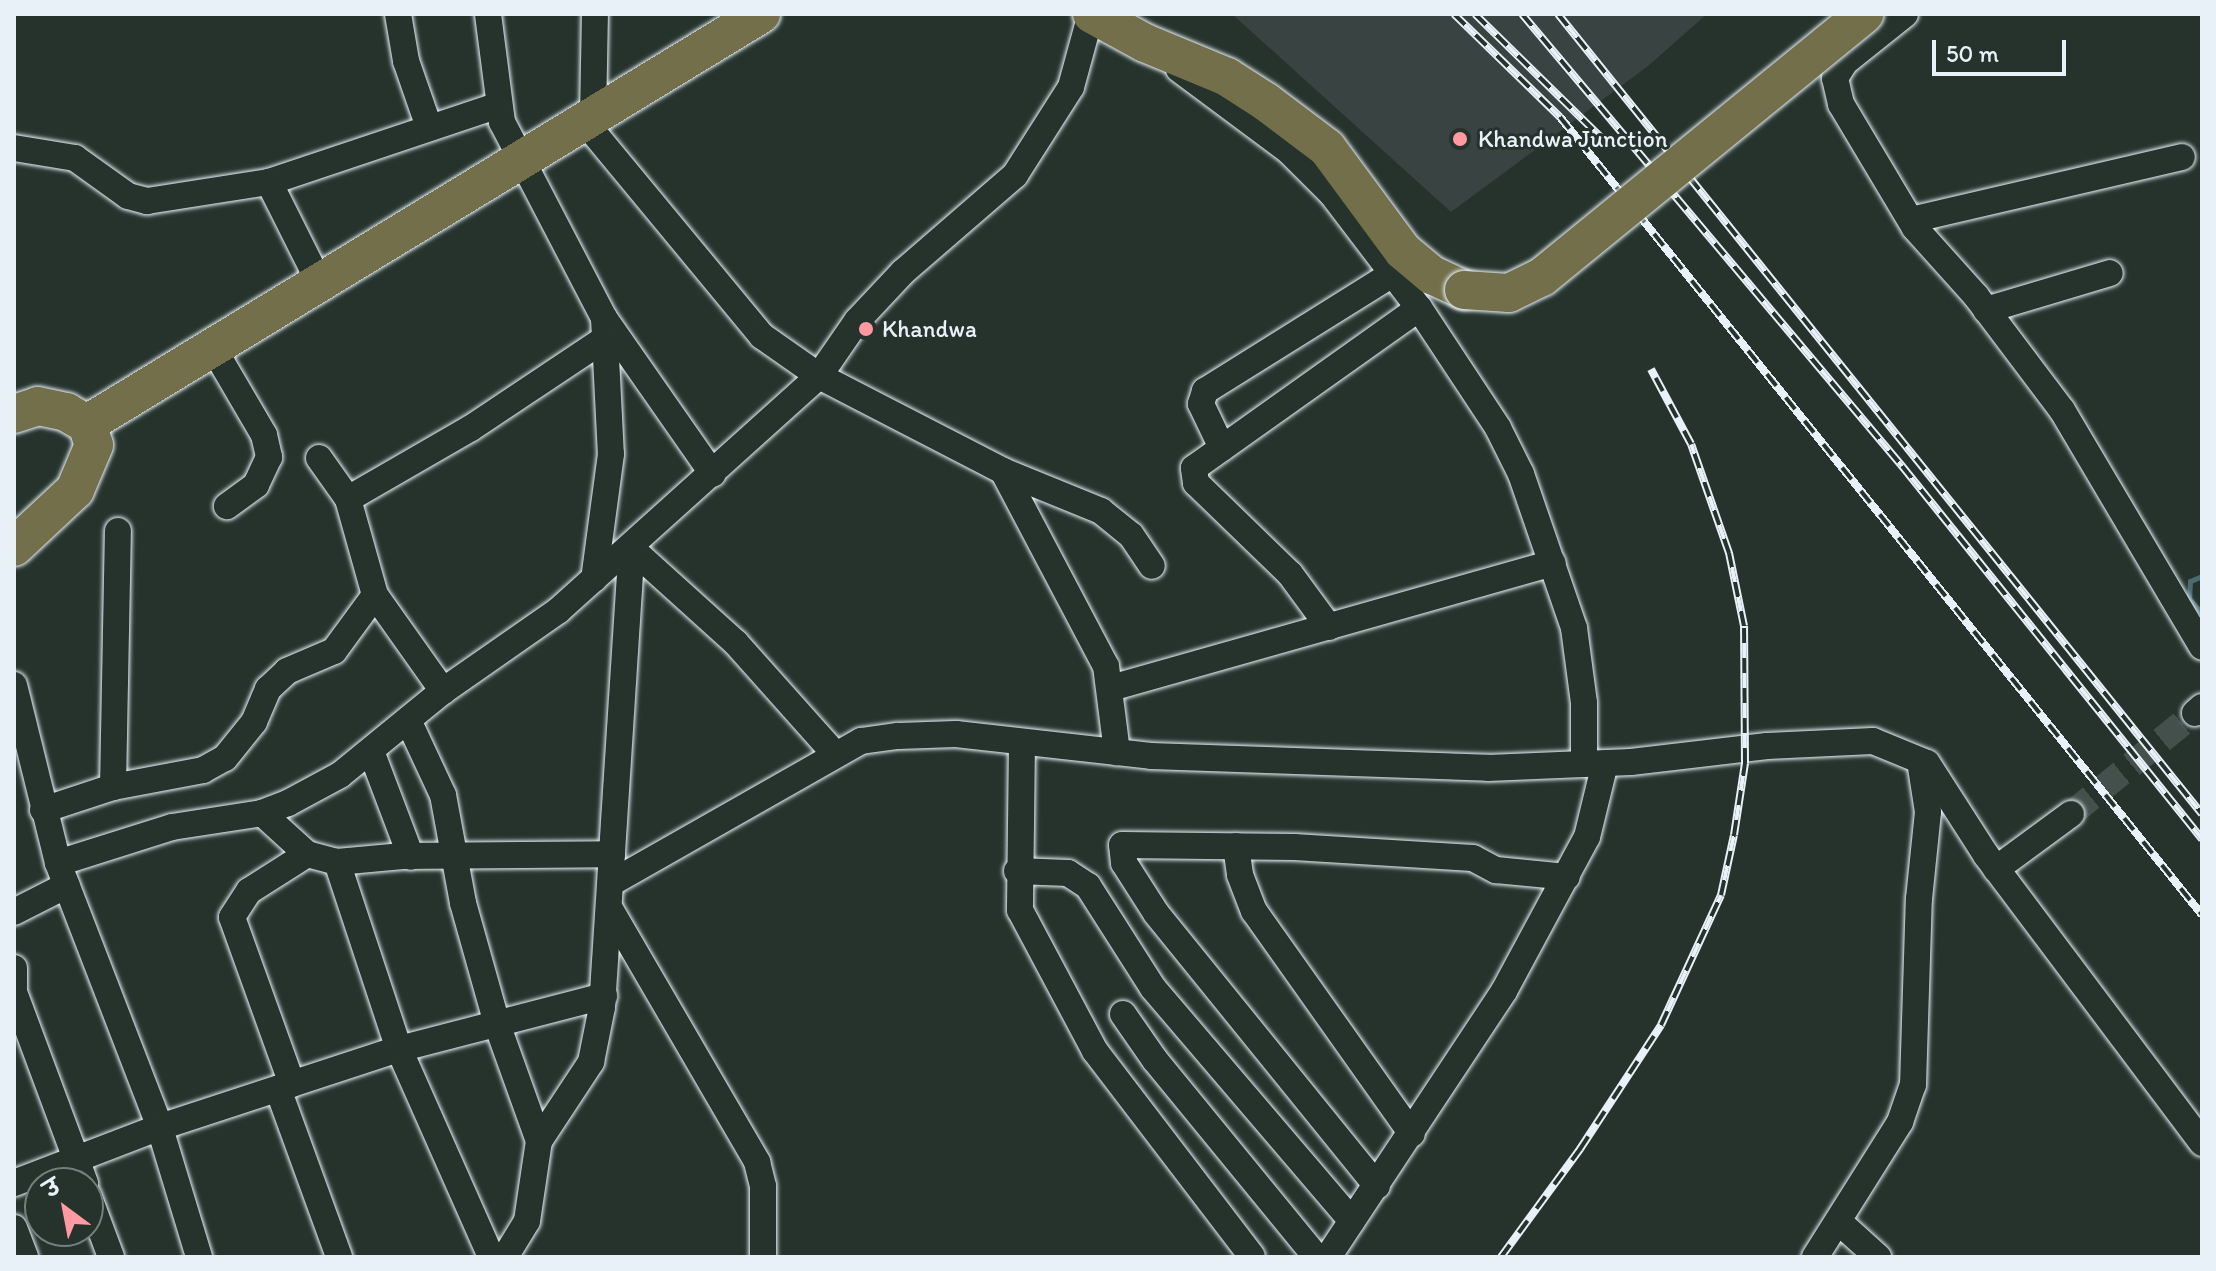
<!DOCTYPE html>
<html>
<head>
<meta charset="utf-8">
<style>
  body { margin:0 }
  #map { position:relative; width:2216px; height:1271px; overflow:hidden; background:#26332d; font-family:Itim,"Playpen Sans Deva",sans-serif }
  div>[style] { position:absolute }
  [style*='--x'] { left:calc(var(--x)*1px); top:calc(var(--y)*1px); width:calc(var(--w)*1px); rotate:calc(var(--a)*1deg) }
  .built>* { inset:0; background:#394342 }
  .stream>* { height:5px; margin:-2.5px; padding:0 2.5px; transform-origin:2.5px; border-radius:2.5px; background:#4c6a72 }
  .minor-tunnel>* { height:26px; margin-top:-13px; transform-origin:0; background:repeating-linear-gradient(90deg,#43504b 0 26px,transparent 0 39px) }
  .roads { filter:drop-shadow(0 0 2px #e8f1f8) drop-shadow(0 0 2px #e8f1f8) }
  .minor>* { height:26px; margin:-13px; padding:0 13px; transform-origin:13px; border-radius:13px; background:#26332d }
  .highway>* { height:38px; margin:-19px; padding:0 19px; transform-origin:19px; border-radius:19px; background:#726f4a }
  .rail>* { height:8px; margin-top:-4px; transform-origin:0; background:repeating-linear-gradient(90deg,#26332d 0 15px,#e8f1f8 0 30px); box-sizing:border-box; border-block:2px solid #e8f1f8 }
  .bridges { filter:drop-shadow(0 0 2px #e8f1f8) drop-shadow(0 0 2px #e8f1f8) }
  .highway-bridge>* { height:38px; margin:-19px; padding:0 19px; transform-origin:19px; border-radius:19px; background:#726f4a }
  .dots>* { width:22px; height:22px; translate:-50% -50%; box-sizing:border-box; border:4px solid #26332d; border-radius:50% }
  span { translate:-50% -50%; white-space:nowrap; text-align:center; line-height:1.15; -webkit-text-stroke:6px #26332d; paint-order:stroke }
  .poi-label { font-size:24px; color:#e8f1f8 }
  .left { translate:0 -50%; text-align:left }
  .frame { position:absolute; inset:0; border:16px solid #e8f1f8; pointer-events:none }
  .north { position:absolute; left:24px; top:1167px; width:80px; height:80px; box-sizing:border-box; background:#26332d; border:2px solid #747f7e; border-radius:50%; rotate:328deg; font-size:22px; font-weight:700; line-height:32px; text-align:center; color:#e8f1f8 }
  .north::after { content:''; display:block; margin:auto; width:28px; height:36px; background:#ff9aa2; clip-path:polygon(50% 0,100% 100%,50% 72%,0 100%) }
  .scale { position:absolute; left:1932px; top:40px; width:134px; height:36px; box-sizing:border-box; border:4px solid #e8f1f8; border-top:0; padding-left:10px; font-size:24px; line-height:28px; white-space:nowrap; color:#e8f1f8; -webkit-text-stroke:6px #26332d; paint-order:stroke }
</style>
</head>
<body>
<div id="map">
  <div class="built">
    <div style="clip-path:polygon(1232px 14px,1707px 14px,1648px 66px,1451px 212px)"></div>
  </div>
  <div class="stream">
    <div style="--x:2202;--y:576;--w:13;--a:157"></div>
    <div style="--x:2190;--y:581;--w:18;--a:93"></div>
    <div style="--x:2189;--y:599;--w:19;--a:47"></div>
  </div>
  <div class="minor-tunnel">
    <div style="--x:2071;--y:814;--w:160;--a:-39.2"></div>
  </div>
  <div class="roads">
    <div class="minor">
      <div style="--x:398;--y:14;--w:48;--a:80.3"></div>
      <div style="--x:406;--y:61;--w:70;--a:70.8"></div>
      <div style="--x:488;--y:14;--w:109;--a:82.6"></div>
      <div style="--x:502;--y:122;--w:221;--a:62.5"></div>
      <div style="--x:604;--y:318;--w:136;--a:87.1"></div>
      <div style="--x:611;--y:454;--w:126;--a:97.7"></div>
      <div style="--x:1905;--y:14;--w:77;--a:141.3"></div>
      <div style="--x:1845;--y:62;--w:19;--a:122"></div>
      <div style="--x:1835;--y:78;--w:27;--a:77"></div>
      <div style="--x:1841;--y:104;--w:144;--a:59.2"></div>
      <div style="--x:1915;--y:228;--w:91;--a:48.1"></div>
      <div style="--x:1976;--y:296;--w:143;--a:53"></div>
      <div style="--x:2062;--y:410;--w:275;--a:59.4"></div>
      <div style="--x:1179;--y:69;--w:137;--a:36.7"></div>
      <div style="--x:1289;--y:151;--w:61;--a:45"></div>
      <div style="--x:1332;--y:194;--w:143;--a:52.7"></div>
      <div style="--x:1419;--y:308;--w:144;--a:56.6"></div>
      <div style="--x:1498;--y:428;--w:51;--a:63.4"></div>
      <div style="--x:1521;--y:474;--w:163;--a:71"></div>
      <div style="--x:1574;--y:628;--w:76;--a:82.4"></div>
      <div style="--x:1584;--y:703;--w:61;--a:90"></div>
      <div style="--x:593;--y:116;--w:102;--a:-88.9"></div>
      <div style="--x:584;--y:121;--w:279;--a:50.4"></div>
      <div style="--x:762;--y:336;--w:70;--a:35.1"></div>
      <div style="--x:819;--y:376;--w:207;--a:27.3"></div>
      <div style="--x:1003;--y:471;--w:106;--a:22.2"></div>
      <div style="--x:1101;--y:511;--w:38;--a:39"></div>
      <div style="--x:1131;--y:535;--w:37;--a:56"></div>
      <div style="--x:14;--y:148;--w:62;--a:9.3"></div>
      <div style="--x:75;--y:158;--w:65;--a:35.6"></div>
      <div style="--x:128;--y:196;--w:20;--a:15"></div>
      <div style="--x:147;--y:201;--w:123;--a:-8.9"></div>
      <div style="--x:269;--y:182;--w:239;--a:-18.5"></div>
      <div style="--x:269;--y:182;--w:110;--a:63.4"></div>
      <div style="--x:1911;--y:220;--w:278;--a:-13.1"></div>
      <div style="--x:1986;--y:310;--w:129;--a:-16.6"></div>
      <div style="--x:604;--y:318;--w:190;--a:55.1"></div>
      <div style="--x:212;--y:346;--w:103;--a:59.7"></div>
      <div style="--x:264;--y:435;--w:23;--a:77"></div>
      <div style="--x:269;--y:457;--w:31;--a:115"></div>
      <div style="--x:256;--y:485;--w:36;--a:144"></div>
      <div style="--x:1222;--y:448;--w:49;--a:-115.5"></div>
      <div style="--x:1201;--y:404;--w:14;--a:-73"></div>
      <div style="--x:1205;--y:391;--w:221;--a:-32"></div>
      <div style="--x:319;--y:458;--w:50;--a:54.7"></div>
      <div style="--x:348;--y:499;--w:100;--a:74.3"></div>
      <div style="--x:375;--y:595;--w:118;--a:54.7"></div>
      <div style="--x:1003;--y:471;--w:221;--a:62.2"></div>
      <div style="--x:1106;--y:666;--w:87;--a:82.7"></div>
      <div style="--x:348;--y:499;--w:142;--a:-30"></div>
      <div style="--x:471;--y:428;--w:159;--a:-33.7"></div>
      <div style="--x:632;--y:549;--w:140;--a:42.1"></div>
      <div style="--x:736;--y:643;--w:149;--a:48.3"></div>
      <div style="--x:1329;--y:627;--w:66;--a:-126.3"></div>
      <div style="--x:1290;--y:574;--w:131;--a:-135.9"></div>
      <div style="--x:1196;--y:483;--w:15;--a:-98"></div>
      <div style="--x:1194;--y:468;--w:276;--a:-35.4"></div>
      <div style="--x:14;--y:685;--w:183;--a:76.1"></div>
      <div style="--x:58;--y:863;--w:281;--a:68.9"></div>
      <div style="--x:159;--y:1125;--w:138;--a:73.1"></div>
      <div style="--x:1111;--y:688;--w:459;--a:-15.8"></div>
      <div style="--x:2195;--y:713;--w:9;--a:-41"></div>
      <div style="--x:408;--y:720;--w:83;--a:65"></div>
      <div style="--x:443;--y:795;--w:110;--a:79.5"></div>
      <div style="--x:463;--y:903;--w:126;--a:74.3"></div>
      <div style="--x:497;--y:1024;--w:124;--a:70.3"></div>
      <div style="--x:1022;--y:742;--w:168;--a:90.7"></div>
      <div style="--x:1020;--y:910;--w:160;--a:62"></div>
      <div style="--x:1095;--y:1051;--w:258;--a:52.6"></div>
      <div style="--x:371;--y:751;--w:113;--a:69.3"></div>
      <div style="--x:113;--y:787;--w:256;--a:-88.9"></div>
      <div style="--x:43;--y:810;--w:74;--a:-18.2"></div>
      <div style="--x:113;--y:787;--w:92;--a:-10.7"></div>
      <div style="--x:203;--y:770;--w:25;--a:-29"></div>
      <div style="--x:225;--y:758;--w:46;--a:-51.1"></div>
      <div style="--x:254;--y:722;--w:36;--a:-67"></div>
      <div style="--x:268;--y:689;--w:26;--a:-43"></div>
      <div style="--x:287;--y:671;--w:51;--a:-23.1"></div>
      <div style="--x:334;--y:651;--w:69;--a:-53.8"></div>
      <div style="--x:262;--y:813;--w:61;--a:42.3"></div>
      <div style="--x:307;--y:854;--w:31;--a:15"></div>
      <div style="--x:337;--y:862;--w:66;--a:-5.2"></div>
      <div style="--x:403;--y:856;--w:209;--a:-0.5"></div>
      <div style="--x:1236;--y:846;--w:29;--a:82"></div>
      <div style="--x:1240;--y:875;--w:39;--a:69"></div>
      <div style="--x:1254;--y:911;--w:273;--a:54.7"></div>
      <div style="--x:337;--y:862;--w:197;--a:71.7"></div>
      <div style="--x:399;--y:1049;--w:227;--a:66.1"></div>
      <div style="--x:58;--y:863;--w:120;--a:-17.5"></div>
      <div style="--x:172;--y:827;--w:91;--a:-8.8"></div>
      <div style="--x:262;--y:813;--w:28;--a:-21"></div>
      <div style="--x:288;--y:803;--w:59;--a:-28.3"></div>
      <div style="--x:340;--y:775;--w:133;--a:-39.2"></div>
      <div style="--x:443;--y:691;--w:141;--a:-34.9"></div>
      <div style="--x:559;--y:610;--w:350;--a:-42"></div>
      <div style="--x:819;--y:376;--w:67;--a:-55.4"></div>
      <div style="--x:857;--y:321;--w:67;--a:-46.8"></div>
      <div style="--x:903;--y:272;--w:148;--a:-40.9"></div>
      <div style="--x:1015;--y:175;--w:104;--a:-57.5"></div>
      <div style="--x:1071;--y:87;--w:76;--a:-74.7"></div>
      <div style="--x:1996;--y:869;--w:93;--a:-36.3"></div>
      <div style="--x:1017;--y:871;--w:51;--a:2.2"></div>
      <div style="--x:1068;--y:873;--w:24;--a:33"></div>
      <div style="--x:1088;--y:886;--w:121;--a:57.5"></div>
      <div style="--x:1153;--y:988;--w:306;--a:49.5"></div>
      <div style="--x:611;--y:883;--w:288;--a:-29.6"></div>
      <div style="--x:861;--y:741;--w:37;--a:-8"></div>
      <div style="--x:898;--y:736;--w:58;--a:-2"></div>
      <div style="--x:956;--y:734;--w:196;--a:6.4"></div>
      <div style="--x:1151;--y:756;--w:337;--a:2"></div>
      <div style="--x:1488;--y:768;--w:143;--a:-2.4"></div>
      <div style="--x:1631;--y:762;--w:137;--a:-6.7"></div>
      <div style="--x:1767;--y:746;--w:106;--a:-2.7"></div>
      <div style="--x:1873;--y:741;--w:58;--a:22.2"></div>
      <div style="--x:1927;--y:763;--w:109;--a:57.3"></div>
      <div style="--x:1986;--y:855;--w:360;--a:53.1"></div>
      <div style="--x:610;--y:909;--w:293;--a:59.8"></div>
      <div style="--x:757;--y:1162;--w:25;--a:76"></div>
      <div style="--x:763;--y:1186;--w:71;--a:90"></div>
      <div style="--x:14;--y:912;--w:59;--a:-27"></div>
      <div style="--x:14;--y:968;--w:23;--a:90"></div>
      <div style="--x:14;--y:992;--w:204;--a:69.6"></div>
      <div style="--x:1123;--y:1014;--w:56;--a:55.2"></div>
      <div style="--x:1155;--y:1060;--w:254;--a:50.7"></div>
      <div style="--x:292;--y:1084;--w:177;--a:-109.8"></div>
      <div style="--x:232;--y:917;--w:31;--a:-57"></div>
      <div style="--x:249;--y:891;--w:69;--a:-32.5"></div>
      <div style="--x:278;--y:1089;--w:179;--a:70"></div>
      <div style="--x:14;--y:1183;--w:156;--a:-21"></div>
      <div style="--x:160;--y:1127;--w:251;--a:-18.1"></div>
      <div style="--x:399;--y:1049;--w:212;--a:-14.5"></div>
      <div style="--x:1377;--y:1186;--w:351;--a:-129"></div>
      <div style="--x:1156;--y:913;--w:59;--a:-122.6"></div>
      <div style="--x:1124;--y:863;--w:18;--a:-96"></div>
      <div style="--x:1122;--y:845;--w:172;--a:0.7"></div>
      <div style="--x:1294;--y:847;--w:179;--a:3.5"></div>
      <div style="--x:1473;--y:858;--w:26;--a:28"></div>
      <div style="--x:1496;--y:870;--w:71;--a:5.6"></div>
      <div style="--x:88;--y:1195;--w:66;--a:69.6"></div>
      <div style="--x:1838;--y:1221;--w:54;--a:42"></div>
      <div style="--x:14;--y:1228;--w:31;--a:69"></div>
      <div style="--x:505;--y:1257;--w:42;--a:-58.6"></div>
      <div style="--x:527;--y:1221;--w:81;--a:-81.5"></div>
      <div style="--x:539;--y:1141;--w:95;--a:-56.6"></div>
      <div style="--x:591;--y:1062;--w:56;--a:-78.7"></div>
      <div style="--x:602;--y:1007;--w:459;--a:-86.3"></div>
      <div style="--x:1328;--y:1257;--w:319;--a:-56.5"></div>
      <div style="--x:1504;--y:991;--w:175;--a:-61.7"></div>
      <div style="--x:1587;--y:837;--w:76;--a:-76.3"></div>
      <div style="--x:1815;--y:1257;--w:160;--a:-57.8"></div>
      <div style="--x:1900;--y:1122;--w:39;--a:-71"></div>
      <div style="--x:1913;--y:1085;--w:186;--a:-88.2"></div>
      <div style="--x:1919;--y:899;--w:87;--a:-84.1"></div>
      <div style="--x:1928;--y:812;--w:52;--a:-98.9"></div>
    </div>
    <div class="highway">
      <div style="--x:1092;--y:14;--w:60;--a:28.7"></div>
      <div style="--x:1145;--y:43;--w:89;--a:22.5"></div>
      <div style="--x:1227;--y:77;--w:46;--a:32.7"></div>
      <div style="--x:1266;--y:102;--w:76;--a:37"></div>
      <div style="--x:1327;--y:148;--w:128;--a:53.6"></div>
      <div style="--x:1403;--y:251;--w:38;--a:40"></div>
      <div style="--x:1432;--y:275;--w:35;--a:25"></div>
      <div style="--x:14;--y:414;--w:25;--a:-18"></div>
      <div style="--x:38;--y:406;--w:29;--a:12"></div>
      <div style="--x:66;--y:412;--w:24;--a:30"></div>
      <div style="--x:87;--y:424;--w:22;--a:72"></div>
      <div style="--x:94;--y:445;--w:49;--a:112.9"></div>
      <div style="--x:75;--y:490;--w:83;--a:136.9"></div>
      <div style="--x:87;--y:424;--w:789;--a:-31.31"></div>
    </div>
  </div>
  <div class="rail">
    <div style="--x:1454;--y:14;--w:148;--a:44.2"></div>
    <div style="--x:1560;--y:117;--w:1024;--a:51.18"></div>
    <div style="--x:1475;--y:14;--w:189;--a:44.4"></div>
    <div style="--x:1522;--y:14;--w:591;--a:49.95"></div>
    <div style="--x:1902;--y:466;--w:479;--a:51.2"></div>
    <div style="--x:1558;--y:14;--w:1027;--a:51.17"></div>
    <div style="--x:1501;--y:1257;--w:134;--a:-53.8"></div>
    <div style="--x:1580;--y:1149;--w:148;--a:-56.8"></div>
    <div style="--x:1661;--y:1025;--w:143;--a:-65.2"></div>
    <div style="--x:1721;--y:895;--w:61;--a:-77.8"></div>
    <div style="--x:1734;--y:835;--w:73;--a:-81.3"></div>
    <div style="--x:1745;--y:763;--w:137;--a:-90.4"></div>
    <div style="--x:1744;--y:626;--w:75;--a:-101.6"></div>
    <div style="--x:1729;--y:553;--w:115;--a:-109.2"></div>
    <div style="--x:1691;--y:444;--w:85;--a:-118.1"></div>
  </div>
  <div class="bridges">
    <div class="highway-bridge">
      <div style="--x:1464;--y:290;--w:45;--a:3.8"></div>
      <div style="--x:1509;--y:293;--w:37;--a:-26"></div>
      <div style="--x:1542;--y:277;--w:416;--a:-39.2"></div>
    </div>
  </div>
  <div class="dots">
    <div style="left:1460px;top:139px;background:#ff9aa2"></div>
    <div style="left:866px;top:329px;background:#ff9aa2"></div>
  </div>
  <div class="poi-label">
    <span class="left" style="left:1478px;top:139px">Khandwa Junction</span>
    <span class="left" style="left:882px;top:329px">Khandwa</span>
  </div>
  <div class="frame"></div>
  <div class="north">उ</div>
  <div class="scale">50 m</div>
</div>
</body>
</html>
